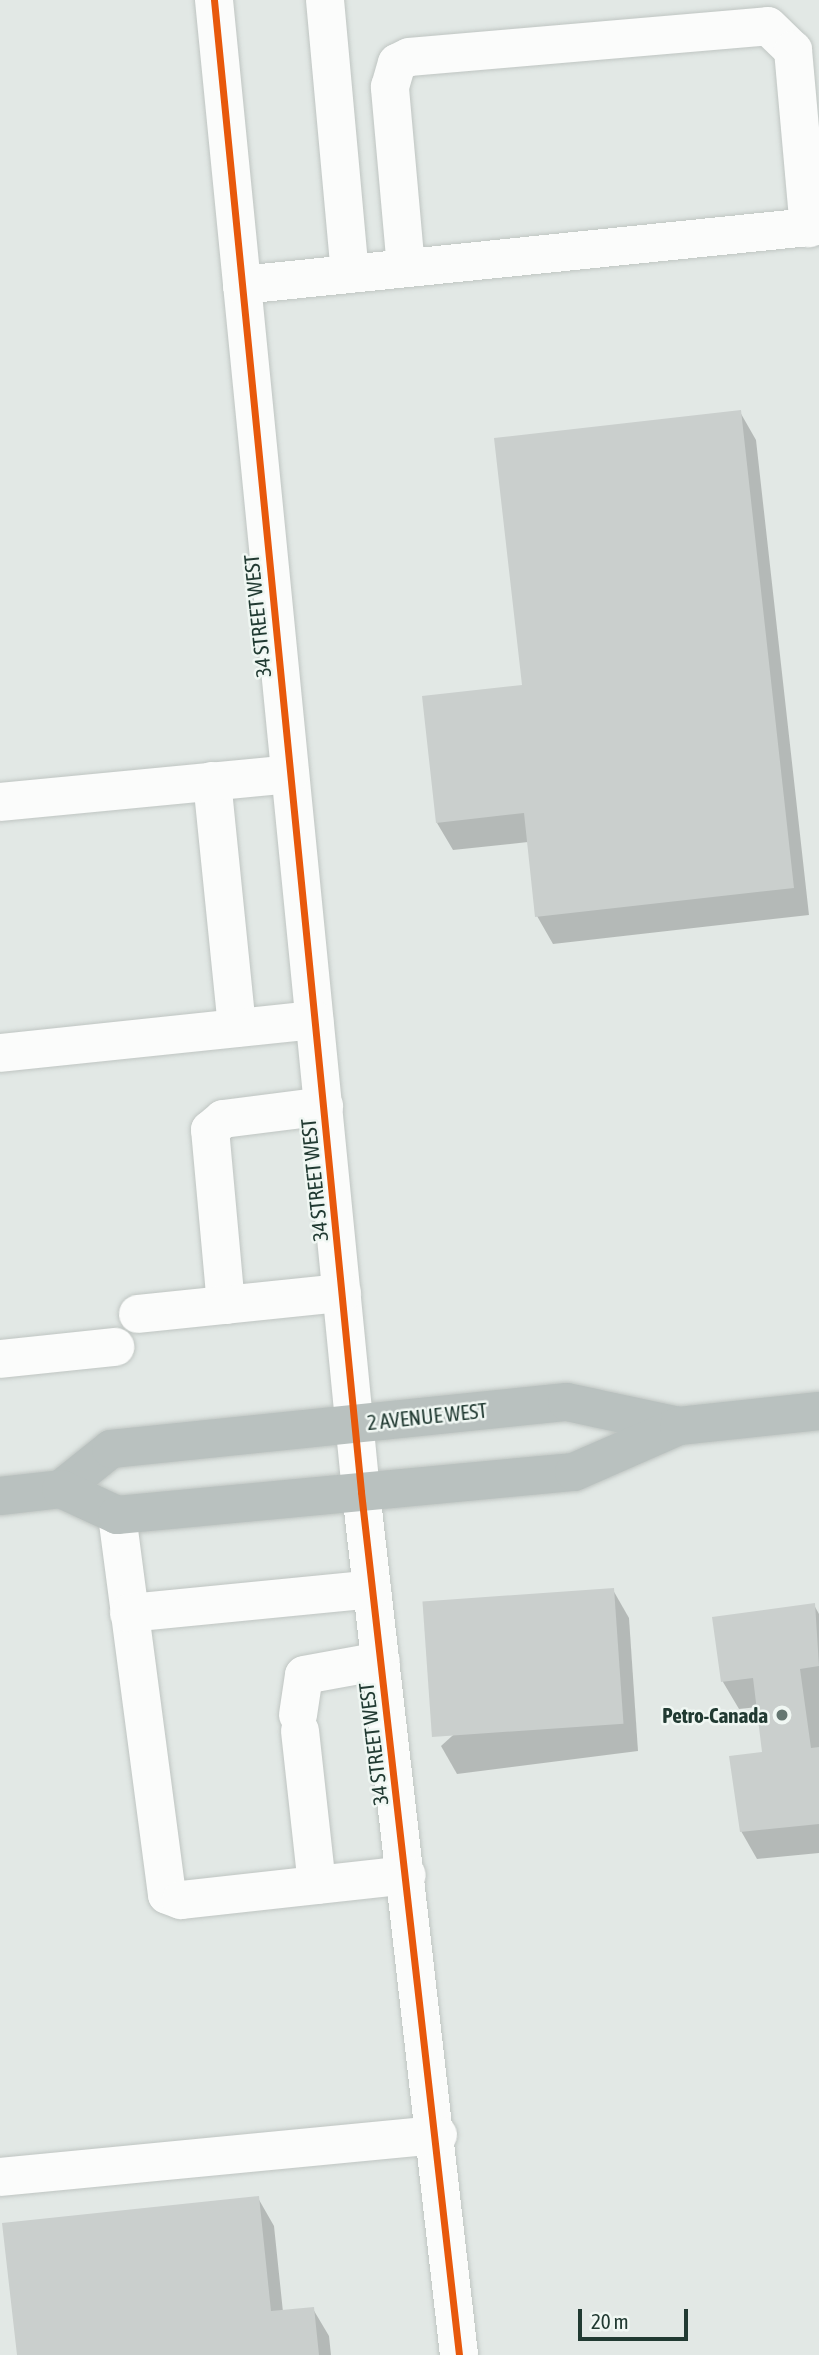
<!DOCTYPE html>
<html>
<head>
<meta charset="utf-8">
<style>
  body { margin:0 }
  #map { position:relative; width:819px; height:2355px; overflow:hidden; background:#e2e8e5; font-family:"Asap Condensed",sans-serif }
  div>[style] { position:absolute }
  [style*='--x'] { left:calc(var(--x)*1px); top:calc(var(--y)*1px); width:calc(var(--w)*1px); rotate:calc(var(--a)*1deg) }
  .shadow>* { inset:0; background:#0003 }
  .building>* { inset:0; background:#cacfcd; transform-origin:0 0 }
  .roads { filter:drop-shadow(0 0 2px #bfc5c2) drop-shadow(0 0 2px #bfc5c2) }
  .minor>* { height:38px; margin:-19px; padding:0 19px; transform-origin:19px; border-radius:19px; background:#fbfcfb }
  .highway>* { height:38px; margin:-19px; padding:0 19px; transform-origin:19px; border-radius:19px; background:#b9c1bf }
  .cycleway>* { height:7px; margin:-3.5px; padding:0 3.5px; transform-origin:3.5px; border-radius:3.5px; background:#e8590c }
  .dots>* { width:19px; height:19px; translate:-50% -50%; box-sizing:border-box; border:4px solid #f0f7f3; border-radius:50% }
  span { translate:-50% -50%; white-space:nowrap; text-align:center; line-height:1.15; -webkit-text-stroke:5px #f0f7f3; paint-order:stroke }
  .street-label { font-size:21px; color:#213a32 }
  .poi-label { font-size:21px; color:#213a32; font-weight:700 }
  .right { translate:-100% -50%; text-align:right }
  .scale { position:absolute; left:578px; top:2309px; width:110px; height:32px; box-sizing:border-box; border:4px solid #213a32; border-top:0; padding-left:9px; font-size:21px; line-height:24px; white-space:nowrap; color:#213a32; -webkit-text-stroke:5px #f0f7f3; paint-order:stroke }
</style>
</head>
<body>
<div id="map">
  <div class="shadow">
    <div style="clip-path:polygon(740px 412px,756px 440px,809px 915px,553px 944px,537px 916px,528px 842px,453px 850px,437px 823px,524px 686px)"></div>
    <div style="clip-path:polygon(613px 1590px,629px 1618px,638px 1751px,457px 1774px,441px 1746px)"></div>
    <div style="clip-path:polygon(814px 1605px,819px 1614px,819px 1853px,757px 1859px,741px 1831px,764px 1753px,758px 1707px,739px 1709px,723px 1682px,714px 1618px)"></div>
    <div style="clip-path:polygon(258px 2198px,274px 2226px,283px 2312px,313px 2309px,329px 2336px,331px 2355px,18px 2355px)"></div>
  </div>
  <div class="building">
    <div style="clip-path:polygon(741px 410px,794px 888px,535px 917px,524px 813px,436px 823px,422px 696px,522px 685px,494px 438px)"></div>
    <div style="left:614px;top:1588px;width:136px;height:192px;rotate:86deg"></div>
    <div style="clip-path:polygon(815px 1603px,819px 1666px,800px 1669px,811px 1748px,819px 1747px,819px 1824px,740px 1832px,729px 1756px,762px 1752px,753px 1678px,721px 1682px,712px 1617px)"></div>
    <div style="clip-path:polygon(259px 2196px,271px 2311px,314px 2307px,319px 2355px,17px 2355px,2px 2223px)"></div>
  </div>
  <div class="roads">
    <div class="minor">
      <div style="--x:214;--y:0;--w:1499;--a:84.37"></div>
      <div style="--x:361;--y:1492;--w:869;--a:83.52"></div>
      <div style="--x:325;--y:0;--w:275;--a:84.8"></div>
      <div style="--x:406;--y:268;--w:182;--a:-95.1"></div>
      <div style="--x:390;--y:87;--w:25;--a:-74"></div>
      <div style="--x:397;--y:63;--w:13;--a:-27"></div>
      <div style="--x:409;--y:57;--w:360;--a:-4.9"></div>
      <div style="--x:768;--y:26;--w:35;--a:44"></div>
      <div style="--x:793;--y:50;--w:179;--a:84.9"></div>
      <div style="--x:242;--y:285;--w:580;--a:-5.84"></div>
      <div style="--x:212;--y:781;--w:248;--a:84.2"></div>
      <div style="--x:0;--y:802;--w:291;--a:-5.5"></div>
      <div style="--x:0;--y:1053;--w:316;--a:-6"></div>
      <div style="--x:226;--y:1305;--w:176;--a:-95.2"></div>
      <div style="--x:210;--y:1130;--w:17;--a:-40"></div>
      <div style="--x:223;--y:1119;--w:102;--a:-7.3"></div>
      <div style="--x:138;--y:1314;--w:205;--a:-5.9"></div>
      <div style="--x:0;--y:1359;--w:116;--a:-6"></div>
      <div style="--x:117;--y:1515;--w:383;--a:82.5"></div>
      <div style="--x:167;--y:1895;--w:15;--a:20"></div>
      <div style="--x:181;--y:1900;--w:227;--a:-6.3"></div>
      <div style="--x:129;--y:1613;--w:244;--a:-5.6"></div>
      <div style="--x:298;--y:1715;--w:40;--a:-81.5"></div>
      <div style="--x:304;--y:1675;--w:78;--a:-10.3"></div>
      <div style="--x:300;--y:1731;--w:155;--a:83.7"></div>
      <div style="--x:0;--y:2177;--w:440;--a:-5.5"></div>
    </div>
    <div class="highway">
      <div style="--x:61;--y:1489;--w:64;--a:-38.7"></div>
      <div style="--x:111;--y:1449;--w:458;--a:-5.9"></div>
      <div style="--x:567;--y:1402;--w:115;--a:12.1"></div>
      <div style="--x:0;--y:1496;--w:61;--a:-6.5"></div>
      <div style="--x:61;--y:1489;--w:62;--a:24.9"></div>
      <div style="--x:117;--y:1515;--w:459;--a:-5.4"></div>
      <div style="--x:574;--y:1472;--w:115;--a:-23.7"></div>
      <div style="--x:679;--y:1426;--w:141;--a:-6.1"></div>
    </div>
  </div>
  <div class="cycleway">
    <div style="--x:214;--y:0;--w:1499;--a:84.37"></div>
    <div style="--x:361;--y:1492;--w:869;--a:83.52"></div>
  </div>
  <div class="dots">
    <div style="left:782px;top:1715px;background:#657771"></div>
  </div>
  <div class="street-label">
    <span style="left:257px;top:616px;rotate:-96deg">34 STREET WEST</span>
    <span style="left:314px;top:1180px;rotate:-96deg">34 STREET WEST</span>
    <span style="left:427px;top:1416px;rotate:-6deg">2 AVENUE WEST</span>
    <span style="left:373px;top:1744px;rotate:-97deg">34 STREET WEST</span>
  </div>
  <div class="poi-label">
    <span class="right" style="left:768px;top:1715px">Petro-Canada</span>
  </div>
  <div class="scale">20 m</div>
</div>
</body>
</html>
